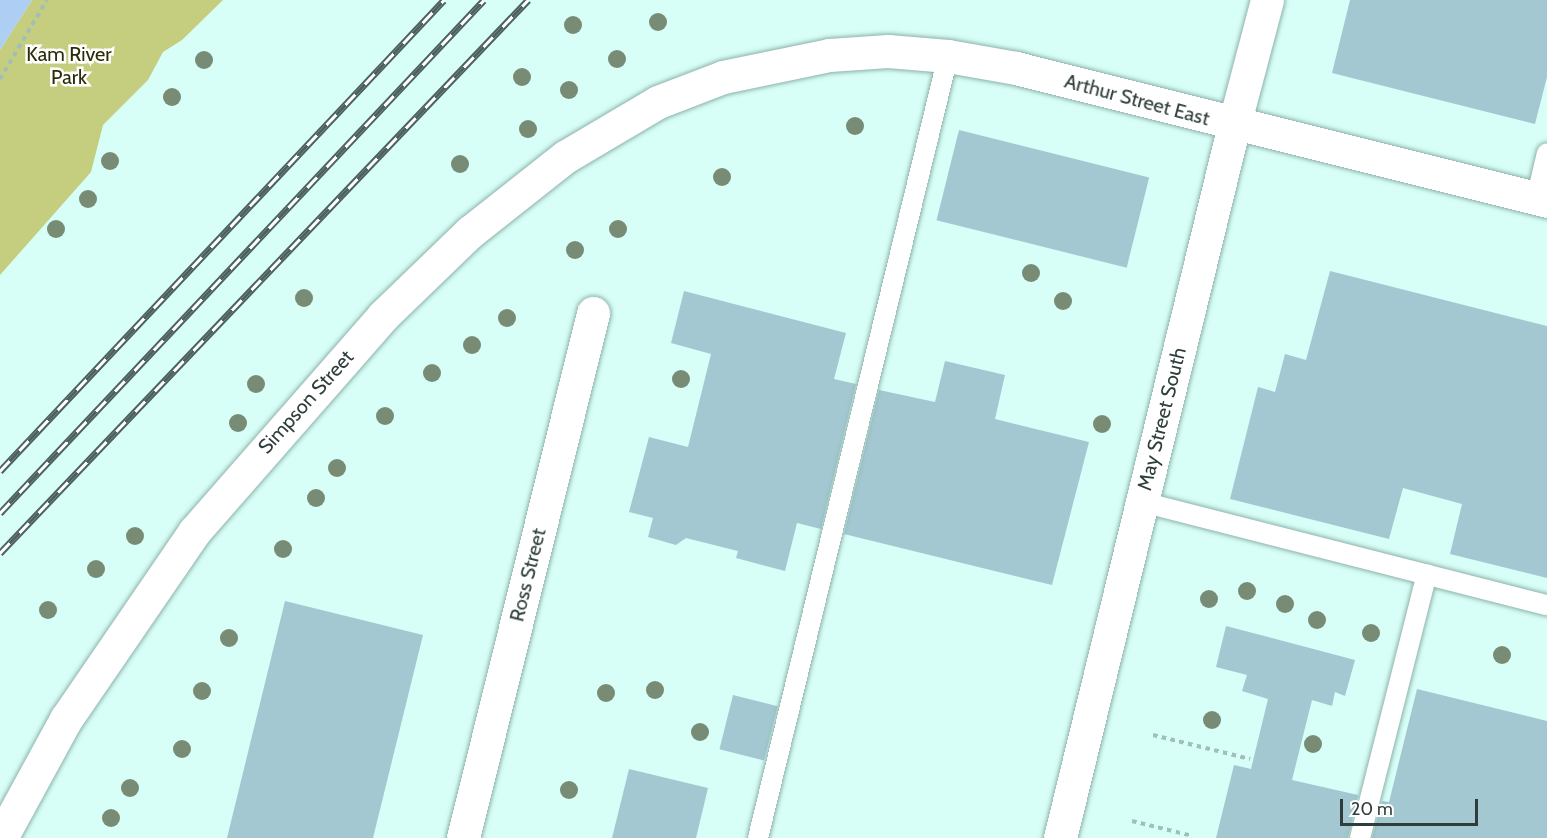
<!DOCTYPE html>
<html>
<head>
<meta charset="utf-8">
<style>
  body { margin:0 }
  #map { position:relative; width:1547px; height:838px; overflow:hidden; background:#d7fef7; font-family:Cabin,sans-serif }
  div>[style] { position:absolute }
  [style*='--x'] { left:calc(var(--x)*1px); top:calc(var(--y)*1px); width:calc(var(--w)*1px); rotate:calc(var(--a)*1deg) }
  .green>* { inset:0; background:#c5cd7f }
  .water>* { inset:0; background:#afcef3 }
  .building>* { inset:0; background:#a4c8d2; transform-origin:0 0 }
  .path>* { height:4px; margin-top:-2px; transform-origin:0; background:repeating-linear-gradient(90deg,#a0bfb9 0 4.5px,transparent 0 9px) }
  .roads { filter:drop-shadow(0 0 2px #8db2ab) drop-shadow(0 0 2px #8db2ab) }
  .service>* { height:20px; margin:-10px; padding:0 10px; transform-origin:10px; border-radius:10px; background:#fff }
  .minor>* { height:33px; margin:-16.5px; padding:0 16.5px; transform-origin:16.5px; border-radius:16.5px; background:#fff }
  .secondary>* { height:33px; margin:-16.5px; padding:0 16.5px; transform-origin:16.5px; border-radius:16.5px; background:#fff }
  .rail>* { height:7px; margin-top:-3.5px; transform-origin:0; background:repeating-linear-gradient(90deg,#fff 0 14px,#4e615e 0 28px); box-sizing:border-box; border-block:2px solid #4e615e }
  .trees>* { width:18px; height:18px; margin:-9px; border-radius:50%; background:#788b74 }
  span { translate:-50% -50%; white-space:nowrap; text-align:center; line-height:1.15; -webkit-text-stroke:5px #fff; paint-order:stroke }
  .park-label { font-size:20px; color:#2a2d09 }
  .street-label { font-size:20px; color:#2f3e3c }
  .scale { position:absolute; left:1340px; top:799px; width:138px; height:27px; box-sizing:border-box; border:3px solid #2f3e3c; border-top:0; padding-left:8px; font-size:18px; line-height:21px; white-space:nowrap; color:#2f3e3c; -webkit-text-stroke:4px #fff; paint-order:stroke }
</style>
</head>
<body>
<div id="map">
  <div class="green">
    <div style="clip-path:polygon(32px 0,223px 0,182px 40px,163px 52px,148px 80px,103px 125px,91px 172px,0 275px,0 50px)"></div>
  </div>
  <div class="water">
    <div style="clip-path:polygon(0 0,32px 0,0 50px)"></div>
  </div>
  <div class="building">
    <div style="clip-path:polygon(1350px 0,1547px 0,1547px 77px,1535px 124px,1332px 73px)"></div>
    <div style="left:959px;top:130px;width:196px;height:93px;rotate:14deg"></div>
    <div style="clip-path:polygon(1330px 271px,1547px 326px,1547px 578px,1450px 554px,1462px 504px,1403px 488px,1389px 539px,1230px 499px,1258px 387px,1275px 392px,1285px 354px,1306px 360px)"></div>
    <div style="clip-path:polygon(684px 291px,846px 333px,834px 379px,856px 384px,821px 529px,797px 523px,785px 571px,736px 558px,738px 551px,686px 538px,676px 545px,648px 537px,653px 518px,629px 512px,649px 437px,688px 447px,711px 354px,671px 343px)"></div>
    <div style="clip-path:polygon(945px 361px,1005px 375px,995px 419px,1089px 442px,1052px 585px,844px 534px,879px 390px,935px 402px)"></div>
    <div style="clip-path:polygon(285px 601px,423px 635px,373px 838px,227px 838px)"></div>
    <div style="clip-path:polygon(1226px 626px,1355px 660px,1345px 696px,1335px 692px,1332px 706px,1312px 700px,1292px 780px,1358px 795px,1348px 838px,1216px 838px,1234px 765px,1251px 769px,1268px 699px,1242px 691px,1247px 675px,1216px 667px)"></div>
    <div style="clip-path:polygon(1417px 689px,1547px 721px,1547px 838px,1372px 838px,1382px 801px,1389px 802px)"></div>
    <div style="left:733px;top:695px;width:46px;height:56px;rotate:14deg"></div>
    <div style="clip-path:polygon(629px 769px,708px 788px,696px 838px,612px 838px)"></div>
  </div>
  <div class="path">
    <div style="--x:0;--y:79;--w:92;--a:-59.3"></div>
    <div style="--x:1153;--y:735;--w:100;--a:13.9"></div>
    <div style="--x:1132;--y:821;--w:59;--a:13.8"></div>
  </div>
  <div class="roads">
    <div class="service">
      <div style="--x:1536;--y:199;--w:47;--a:-76.6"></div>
      <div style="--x:1142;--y:502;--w:418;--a:14.3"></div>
      <div style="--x:758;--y:838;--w:805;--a:-76.34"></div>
      <div style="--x:1360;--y:838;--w:272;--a:-75.8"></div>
    </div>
    <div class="minor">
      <div style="--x:1234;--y:125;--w:129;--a:-75.2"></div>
      <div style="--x:463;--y:838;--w:541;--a:-76.09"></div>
    </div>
    <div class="secondary">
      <div style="--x:1;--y:838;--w:136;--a:-61.4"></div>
      <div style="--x:66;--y:719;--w:227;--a:-55.6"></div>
      <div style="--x:194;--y:532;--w:287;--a:-48.8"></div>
      <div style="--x:383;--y:316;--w:121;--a:-44"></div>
      <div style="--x:470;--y:232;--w:121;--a:-38.3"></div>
      <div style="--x:565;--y:157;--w:108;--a:-30.6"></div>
      <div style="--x:658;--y:102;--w:70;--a:-21"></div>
      <div style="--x:723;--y:77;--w:108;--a:-11.7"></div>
      <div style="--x:829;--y:55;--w:59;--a:-3.9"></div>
      <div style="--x:888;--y:51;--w:60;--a:4.8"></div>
      <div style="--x:948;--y:56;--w:69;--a:10"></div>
      <div style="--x:1016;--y:68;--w:547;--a:14.06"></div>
      <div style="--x:1060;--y:838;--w:734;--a:-76.29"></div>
    </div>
  </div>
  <div class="rail">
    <div style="--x:0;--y:471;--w:647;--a:-46.69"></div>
    <div style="--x:0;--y:513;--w:705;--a:-46.67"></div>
    <div style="--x:0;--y:553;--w:765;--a:-46.32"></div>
  </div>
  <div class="trees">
    <div style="left:658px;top:22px"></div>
    <div style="left:573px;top:25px"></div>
    <div style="left:617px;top:59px"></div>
    <div style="left:204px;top:60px"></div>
    <div style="left:522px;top:77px"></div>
    <div style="left:569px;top:90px"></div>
    <div style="left:172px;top:97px"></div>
    <div style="left:855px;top:126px"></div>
    <div style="left:528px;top:129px"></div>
    <div style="left:110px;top:161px"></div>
    <div style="left:460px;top:164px"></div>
    <div style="left:722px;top:177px"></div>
    <div style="left:88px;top:199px"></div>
    <div style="left:56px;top:229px"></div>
    <div style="left:618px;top:229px"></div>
    <div style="left:575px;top:250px"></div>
    <div style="left:1031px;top:273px"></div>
    <div style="left:304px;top:298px"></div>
    <div style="left:1063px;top:301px"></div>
    <div style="left:507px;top:318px"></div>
    <div style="left:472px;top:345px"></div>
    <div style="left:432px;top:373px"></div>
    <div style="left:681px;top:379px"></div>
    <div style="left:256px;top:384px"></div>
    <div style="left:385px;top:416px"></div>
    <div style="left:238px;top:423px"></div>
    <div style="left:1102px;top:424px"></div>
    <div style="left:337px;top:468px"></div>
    <div style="left:316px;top:498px"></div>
    <div style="left:135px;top:536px"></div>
    <div style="left:283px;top:549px"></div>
    <div style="left:96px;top:569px"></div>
    <div style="left:1247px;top:591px"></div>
    <div style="left:1209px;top:599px"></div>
    <div style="left:1285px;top:604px"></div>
    <div style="left:48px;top:610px"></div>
    <div style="left:1317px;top:620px"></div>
    <div style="left:1371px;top:633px"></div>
    <div style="left:229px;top:638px"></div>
    <div style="left:1502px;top:655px"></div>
    <div style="left:655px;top:690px"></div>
    <div style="left:202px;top:691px"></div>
    <div style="left:606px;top:693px"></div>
    <div style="left:1212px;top:720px"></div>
    <div style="left:700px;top:732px"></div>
    <div style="left:1313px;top:744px"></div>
    <div style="left:182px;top:749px"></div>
    <div style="left:130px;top:788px"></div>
    <div style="left:569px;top:790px"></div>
    <div style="left:111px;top:818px"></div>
  </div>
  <div class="park-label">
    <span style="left:69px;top:66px">Kam River<br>Park</span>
  </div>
  <div class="street-label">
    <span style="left:1137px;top:100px;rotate:15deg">Arthur Street East</span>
    <span style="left:306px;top:402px;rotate:-48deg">Simpson Street</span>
    <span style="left:1162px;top:419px;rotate:-76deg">May Street South</span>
    <span style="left:528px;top:575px;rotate:-76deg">Ross Street</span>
  </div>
  <div class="scale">20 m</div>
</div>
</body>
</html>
